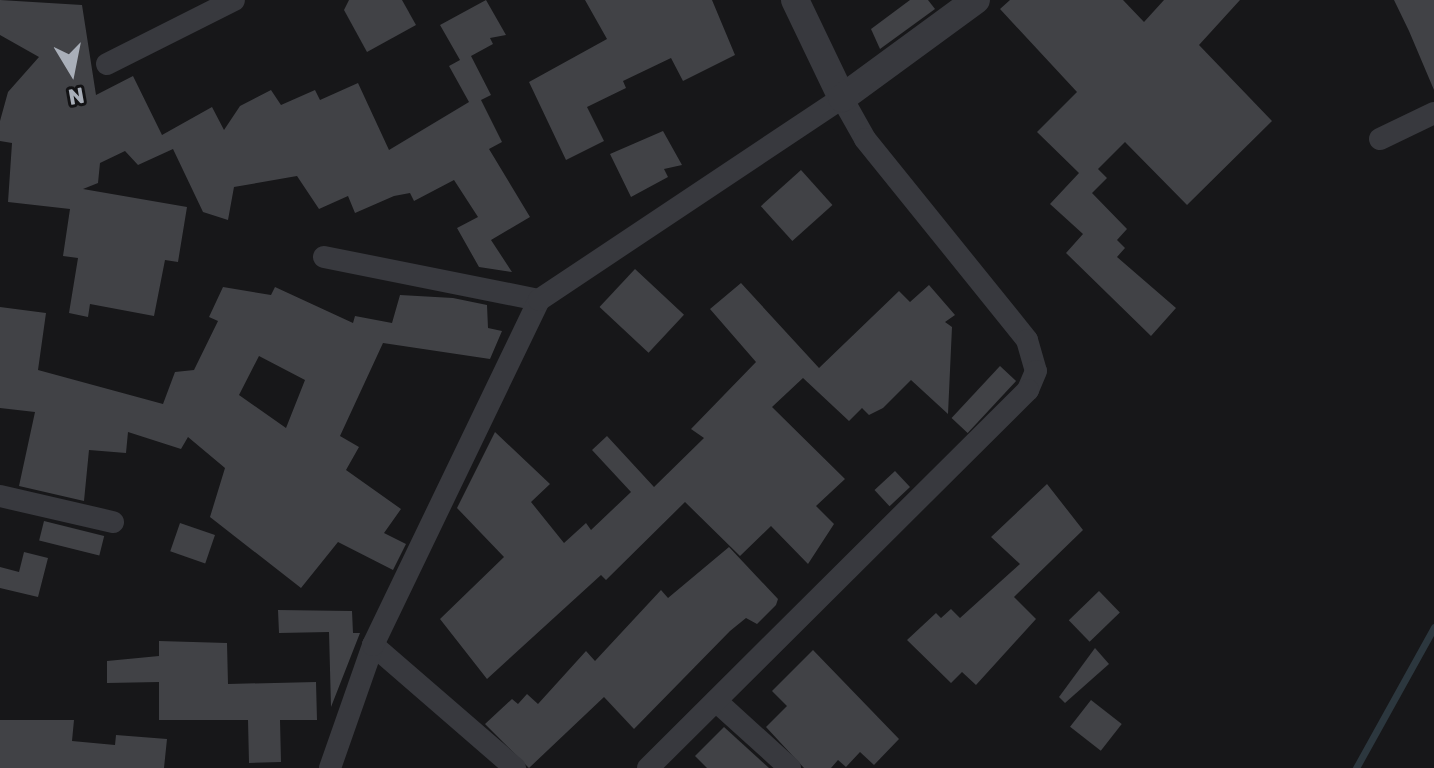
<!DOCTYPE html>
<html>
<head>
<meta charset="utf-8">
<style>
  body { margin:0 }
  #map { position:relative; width:1434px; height:768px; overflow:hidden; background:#171719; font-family:Rubik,sans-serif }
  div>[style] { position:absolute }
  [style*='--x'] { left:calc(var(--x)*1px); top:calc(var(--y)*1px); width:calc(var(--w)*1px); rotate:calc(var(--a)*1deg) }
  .stream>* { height:7px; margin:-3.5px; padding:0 3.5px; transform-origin:3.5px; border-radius:3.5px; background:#2c373e }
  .building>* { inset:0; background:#414246; transform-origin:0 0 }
  .minor>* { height:22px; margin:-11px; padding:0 11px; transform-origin:11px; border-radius:11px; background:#38393e }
  .tertiary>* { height:28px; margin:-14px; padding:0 14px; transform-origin:14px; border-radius:14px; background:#38393e }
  span { translate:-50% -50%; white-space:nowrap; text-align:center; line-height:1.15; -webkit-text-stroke:8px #121214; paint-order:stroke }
  .north { position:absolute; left:32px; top:32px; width:80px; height:80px; -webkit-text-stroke:6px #121214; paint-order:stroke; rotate:170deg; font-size:22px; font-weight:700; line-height:32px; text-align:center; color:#a9afb9 }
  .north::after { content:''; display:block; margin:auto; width:28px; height:36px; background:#a9afb9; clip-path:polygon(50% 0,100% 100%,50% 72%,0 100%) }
</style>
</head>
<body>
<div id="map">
  <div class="stream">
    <div style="--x:1356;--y:768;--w:161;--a:-61"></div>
  </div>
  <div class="building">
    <div style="clip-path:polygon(0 0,82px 5px,96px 95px,133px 76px,162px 135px,212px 107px,224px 130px,240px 106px,271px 90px,281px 105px,315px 90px,320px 100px,358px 83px,389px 150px,469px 102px,449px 66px,460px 60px,440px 25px,486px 0,506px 35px,490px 38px,493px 44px,471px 56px,491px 95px,481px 100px,502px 142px,489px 149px,530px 217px,491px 240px,512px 272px,479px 267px,457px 228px,478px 217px,454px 180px,414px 201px,410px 193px,394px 196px,355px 213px,348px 196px,319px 209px,297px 176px,234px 187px,228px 220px,203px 212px,173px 149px,138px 165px,125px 151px,100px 163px,98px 183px,83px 189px,187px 207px,178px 262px,165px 260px,154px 316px,90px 304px,88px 317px,69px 313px,78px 258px,63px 256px,70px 209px,8px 202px,12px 143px,0 141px,0 121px,8px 92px,39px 57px,0 35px)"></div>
    <div style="clip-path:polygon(349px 0,402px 0,416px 25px,367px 52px,344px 10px)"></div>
    <div style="clip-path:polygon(585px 0,712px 0,735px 55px,683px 81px,671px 58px,623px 81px,626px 88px,587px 107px,604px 141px,566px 160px,529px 82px,607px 39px)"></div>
    <div style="clip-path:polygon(910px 0,928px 0,935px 9px,880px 49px,871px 29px)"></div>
    <div style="clip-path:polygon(1010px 0,1123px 0,1144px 22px,1164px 0,1240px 0,1199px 45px,1272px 121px,1187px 205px,1125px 142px,1098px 169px,1107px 178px,1092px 193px,1127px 229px,1117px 240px,1125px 248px,1117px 257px,1176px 308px,1151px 336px,1066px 253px,1083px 234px,1050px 204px,1079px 173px,1037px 132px,1077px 92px,1000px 9px)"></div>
    <div style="clip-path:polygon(1394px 0,1434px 0,1434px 90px,1409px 31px)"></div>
    <div style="clip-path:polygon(663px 131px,682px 165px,664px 169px,668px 177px,631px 197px,610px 154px)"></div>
    <div style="left:801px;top:170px;width:47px;height:54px;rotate:48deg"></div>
    <div style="left:635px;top:269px;width:67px;height:52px;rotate:43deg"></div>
    <div style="clip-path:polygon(741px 283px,819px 368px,899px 291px,910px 302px,929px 285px,955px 315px,945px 322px,952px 327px,948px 414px,911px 380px,883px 408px,869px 415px,862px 408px,849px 421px,803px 378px,772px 407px,845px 479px,816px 506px,834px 524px,808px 564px,771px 526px,740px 556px,685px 502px,606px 580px,601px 575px,487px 679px,440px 619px,504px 557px,457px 508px,495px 432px,550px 484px,531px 502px,564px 543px,586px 523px,591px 530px,631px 492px,592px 450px,607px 436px,654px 487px,704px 438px,691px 429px,756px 362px,710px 309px)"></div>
    <div style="clip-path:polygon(evenodd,223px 287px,271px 295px,275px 287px,353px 323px,355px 316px,392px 323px,400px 295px,453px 298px,487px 305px,488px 328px,502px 331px,490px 359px,383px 343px,340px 436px,359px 447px,346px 470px,401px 509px,384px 533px,406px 544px,393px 570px,338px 542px,301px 588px,210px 517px,225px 468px,188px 437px,181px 449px,128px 432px,126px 453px,89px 450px,84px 501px,19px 486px,35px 412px,0 408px,0 307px,46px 313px,38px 370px,163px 404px,175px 372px,194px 370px,218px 321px,209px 317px,223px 287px,259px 356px,305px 380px,286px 428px,239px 395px,259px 356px)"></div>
    <div style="left:1000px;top:366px;width:22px;height:71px;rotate:43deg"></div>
    <div style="left:895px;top:471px;width:22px;height:28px;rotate:47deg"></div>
    <div style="clip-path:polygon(1047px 484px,1083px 530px,1014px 597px,1036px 619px,976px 685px,962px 672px,951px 683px,907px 640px,936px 613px,941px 618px,951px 609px,960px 618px,1020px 564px,991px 537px)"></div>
    <div style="left:44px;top:521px;width:62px;height:20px;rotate:14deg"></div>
    <div style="left:180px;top:523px;width:37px;height:30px;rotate:19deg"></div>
    <div style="clip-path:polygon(729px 547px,778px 599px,776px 605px,757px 624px,746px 618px,730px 631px,634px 729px,604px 697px,529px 768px,485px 724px,512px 699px,518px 704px,527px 694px,538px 704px,586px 651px,595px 661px,661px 590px,668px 598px)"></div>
    <div style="clip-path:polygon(24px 552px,48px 558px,38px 597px,0 588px,0 567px,19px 572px)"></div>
    <div style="left:1099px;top:591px;width:30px;height:42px;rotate:46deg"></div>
    <div style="clip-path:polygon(278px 610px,352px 611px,353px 633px,360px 633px,331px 707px,329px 632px,279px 633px)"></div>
    <div style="clip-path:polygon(159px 641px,227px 643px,228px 684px,316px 682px,317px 720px,280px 720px,281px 762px,249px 763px,248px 720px,159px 720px,159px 682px,107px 683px,107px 661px,159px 656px)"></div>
    <div style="clip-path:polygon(1095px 648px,1109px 664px,1065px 703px,1059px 697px)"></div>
    <div style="clip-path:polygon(813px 650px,899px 739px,874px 765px,860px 752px,846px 767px,838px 760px,831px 768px,804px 768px,766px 727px,787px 706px,772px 691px)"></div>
    <div style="left:1091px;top:700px;width:39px;height:34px;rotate:38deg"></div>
    <div style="clip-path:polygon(0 720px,74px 720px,72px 741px,115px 745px,116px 735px,167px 739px,164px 768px,0 768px)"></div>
    <div style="clip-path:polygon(724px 727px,769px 768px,707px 768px,695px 756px)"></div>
  </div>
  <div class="minor">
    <div style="--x:107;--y:64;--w:142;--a:-26.7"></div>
    <div style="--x:1380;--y:139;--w:60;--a:-25.7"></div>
    <div style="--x:324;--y:257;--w:219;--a:11.3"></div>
    <div style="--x:0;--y:496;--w:116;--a:13"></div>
    <div style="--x:373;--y:645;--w:188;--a:40.9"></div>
    <div style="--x:716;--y:701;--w:100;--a:42.2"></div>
    <div style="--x:330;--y:768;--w:130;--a:-70.7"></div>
    <div style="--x:373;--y:645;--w:383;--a:-64.3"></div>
    <div style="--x:539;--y:300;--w:364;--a:-33.7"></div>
    <div style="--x:842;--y:98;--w:47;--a:60.7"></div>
    <div style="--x:865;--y:139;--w:258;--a:51.1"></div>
    <div style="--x:1027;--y:340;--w:32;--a:74"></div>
    <div style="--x:1036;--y:371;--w:21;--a:113"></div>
    <div style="--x:1028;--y:390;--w:536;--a:135.15"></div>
  </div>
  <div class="tertiary">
    <div style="--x:795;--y:0;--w:109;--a:64.4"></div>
    <div style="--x:842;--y:98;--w:166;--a:-36.2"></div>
  </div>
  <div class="north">N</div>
</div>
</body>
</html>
